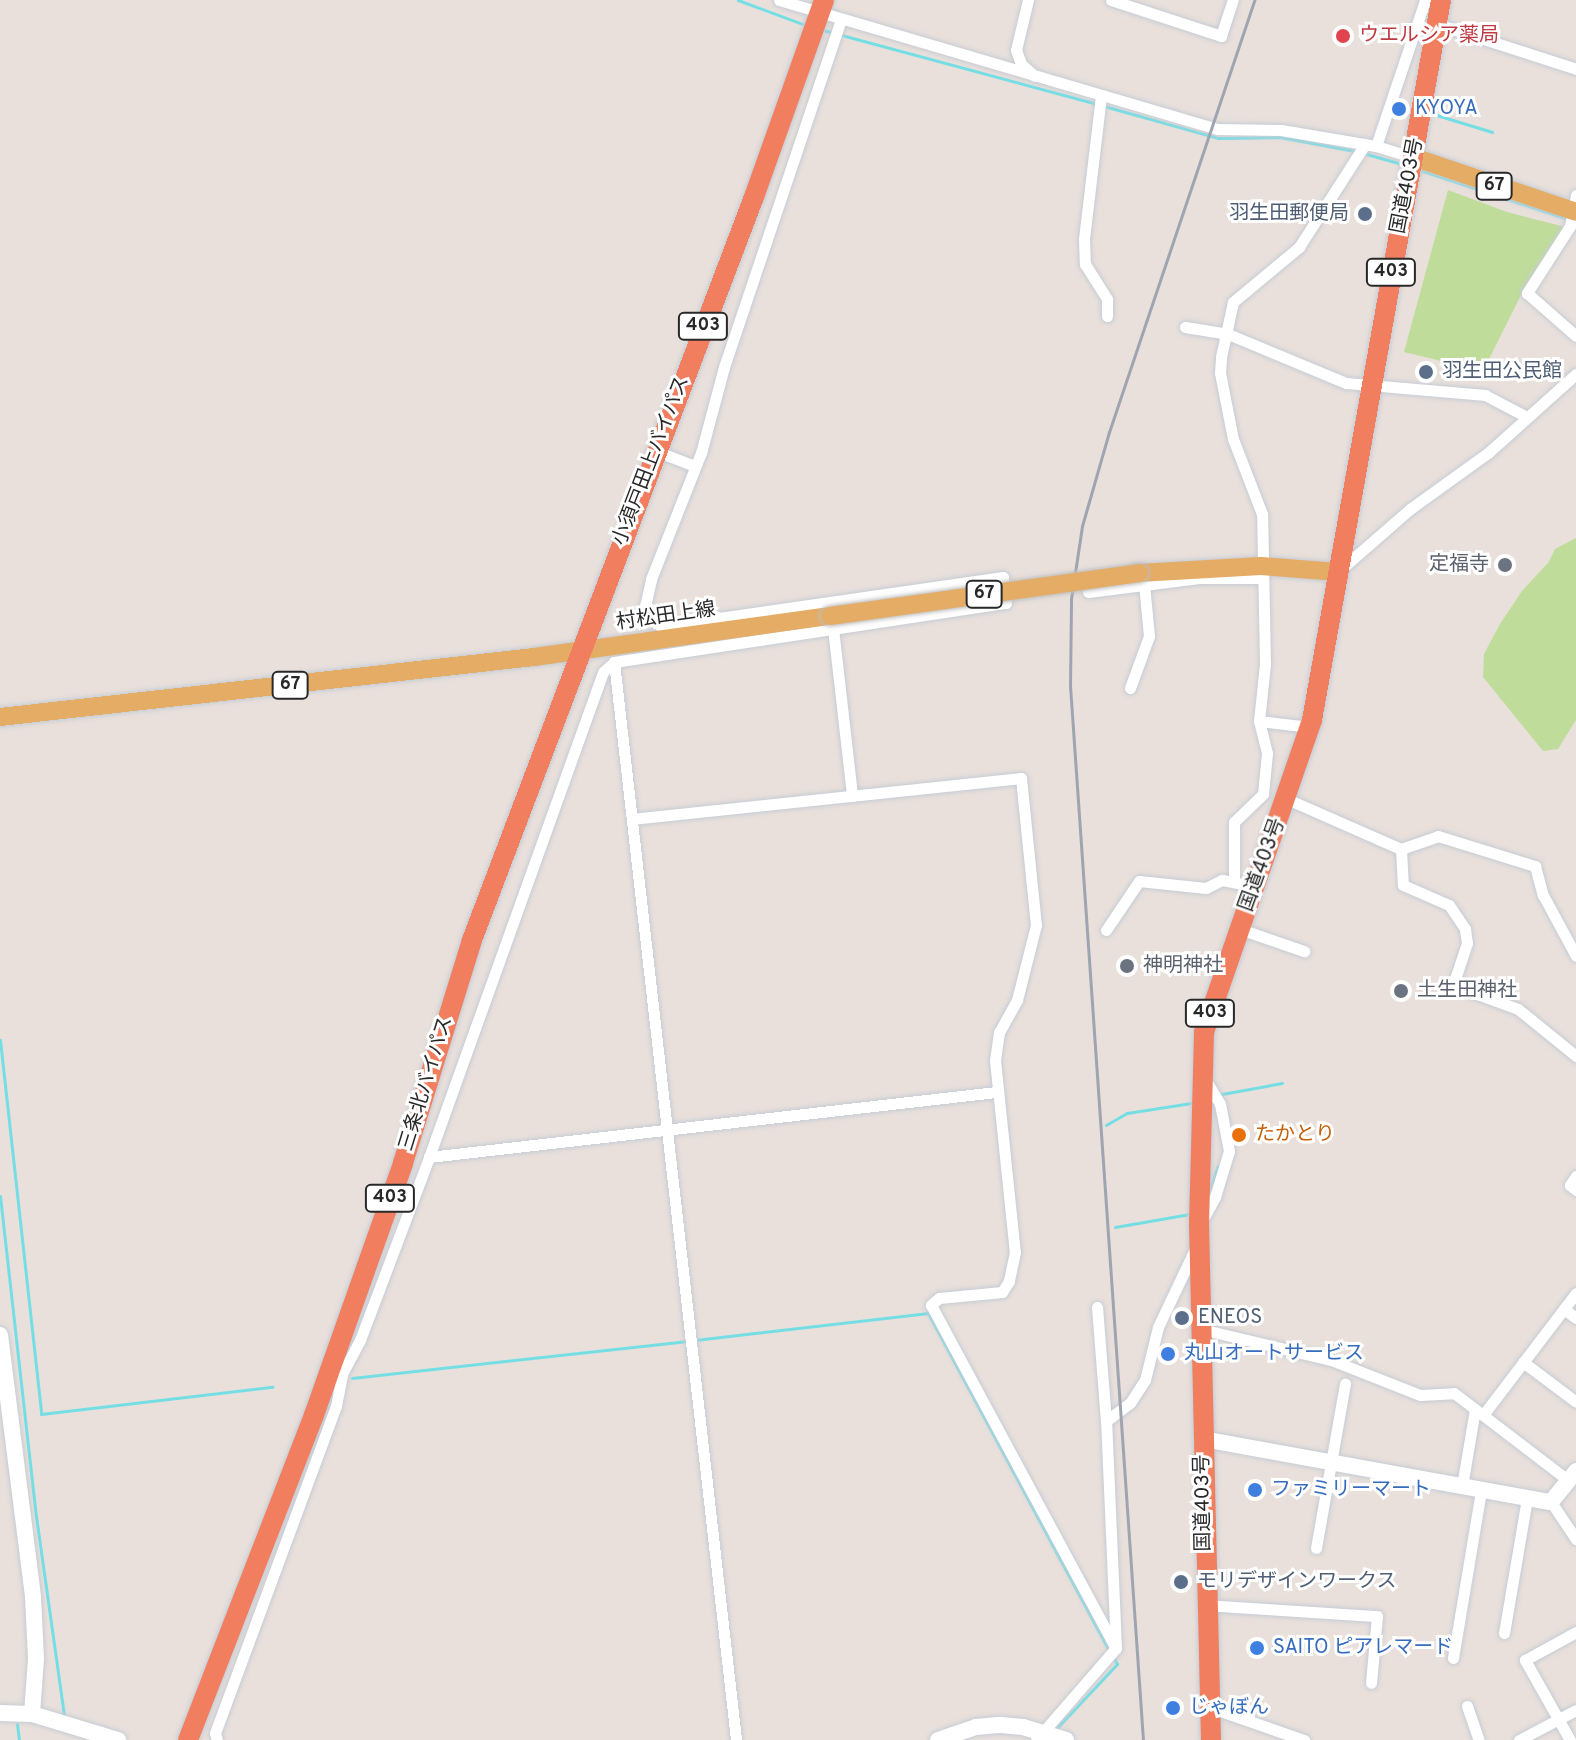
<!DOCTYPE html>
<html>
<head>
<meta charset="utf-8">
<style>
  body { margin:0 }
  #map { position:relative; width:1576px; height:1740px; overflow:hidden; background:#e9e0db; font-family:Overpass,"Noto Sans JP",sans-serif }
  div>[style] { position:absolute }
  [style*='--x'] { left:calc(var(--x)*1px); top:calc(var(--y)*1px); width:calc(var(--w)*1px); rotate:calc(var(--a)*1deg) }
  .green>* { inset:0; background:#bfdc9b }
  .stream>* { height:3px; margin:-1.5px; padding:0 1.5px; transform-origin:1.5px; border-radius:1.5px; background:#75dee4 }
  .roads { filter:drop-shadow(0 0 2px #c6ccd5) drop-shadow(0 0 2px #c6ccd5) }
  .street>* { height:11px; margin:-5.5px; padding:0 5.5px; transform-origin:5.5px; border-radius:5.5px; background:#fff }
  .secondary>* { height:16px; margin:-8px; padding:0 8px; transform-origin:8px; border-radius:8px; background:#fff }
  .primary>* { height:18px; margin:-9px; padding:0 9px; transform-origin:9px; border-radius:9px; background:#e5ac65 }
  .highway>* { height:20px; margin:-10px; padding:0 10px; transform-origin:10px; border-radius:10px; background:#f17f5f }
  .rail>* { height:3px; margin:-1.5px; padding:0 1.5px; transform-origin:1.5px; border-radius:1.5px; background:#9ea5b1 }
  .bridges { filter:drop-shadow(0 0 2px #bebebe) drop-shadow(0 0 2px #bebebe) }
  .primary-bridge>* { height:18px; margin:-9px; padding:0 9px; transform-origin:9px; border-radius:9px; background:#e5ac65 }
  .dots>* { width:22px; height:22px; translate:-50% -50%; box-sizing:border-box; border:4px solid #fff; border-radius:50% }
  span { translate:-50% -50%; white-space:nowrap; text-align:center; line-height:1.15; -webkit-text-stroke:6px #fff; paint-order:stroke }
  .shield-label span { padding:2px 6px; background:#fff; border:2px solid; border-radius:6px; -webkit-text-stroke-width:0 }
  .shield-label { font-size:18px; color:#282828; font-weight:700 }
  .health-label { font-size:20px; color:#be3a42 }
  .left { translate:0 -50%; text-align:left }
  .shop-label { font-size:20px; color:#366cbe }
  .street-label { font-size:20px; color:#282828 }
  .service-label { font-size:20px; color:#4e5e75 }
  .right { translate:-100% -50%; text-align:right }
  .worship-label { font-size:20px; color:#5b616d }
  .food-label { font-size:20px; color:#c56008 }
</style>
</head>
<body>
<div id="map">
  <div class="green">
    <div style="clip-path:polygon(1448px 190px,1507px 212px,1565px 227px,1522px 293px,1483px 371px,1404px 352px)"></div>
    <div style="clip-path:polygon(1576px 538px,1576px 720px,1558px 749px,1543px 751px,1483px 677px,1484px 654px,1500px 624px,1522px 591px,1548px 563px,1555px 549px)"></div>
  </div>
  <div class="stream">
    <div style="--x:738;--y:0;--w:75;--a:20.4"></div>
    <div style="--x:823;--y:30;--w:284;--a:15.1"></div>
    <div style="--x:1104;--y:106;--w:118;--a:15.7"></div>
    <div style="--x:1218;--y:138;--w:62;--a:-0.9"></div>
    <div style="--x:1280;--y:137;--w:76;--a:10.6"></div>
    <div style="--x:1430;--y:113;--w:65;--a:17"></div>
    <div style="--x:1363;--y:153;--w:44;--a:15.9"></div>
    <div style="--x:1420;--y:170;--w:156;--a:18.3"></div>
    <div style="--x:0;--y:1040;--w:376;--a:83.7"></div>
    <div style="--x:41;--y:1414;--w:233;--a:-6.7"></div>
    <div style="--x:1222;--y:1094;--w:61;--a:-10.4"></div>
    <div style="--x:1106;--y:1125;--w:24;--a:-30"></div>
    <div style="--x:1127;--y:1113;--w:65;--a:-8.9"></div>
    <div style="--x:1210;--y:1189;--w:24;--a:-71"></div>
    <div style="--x:0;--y:1196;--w:315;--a:83.6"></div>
    <div style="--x:35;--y:1509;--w:209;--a:82"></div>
    <div style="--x:1115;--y:1227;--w:76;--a:-9.8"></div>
    <div style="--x:695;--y:1340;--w:235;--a:-6.6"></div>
    <div style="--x:928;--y:1313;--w:383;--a:61.8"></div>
    <div style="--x:352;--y:1378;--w:338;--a:-6.3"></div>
    <div style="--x:17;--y:1724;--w:16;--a:83"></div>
    <div style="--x:1054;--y:1731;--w:92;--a:-46.8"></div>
    <div style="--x:1117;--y:1664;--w:8;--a:-120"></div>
  </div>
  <div class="roads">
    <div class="street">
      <div style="--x:779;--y:0;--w:457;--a:16.4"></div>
      <div style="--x:1217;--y:129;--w:64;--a:0.9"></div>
      <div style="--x:1281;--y:130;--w:96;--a:9.6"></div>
      <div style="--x:1376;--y:146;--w:39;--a:17"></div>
      <div style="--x:1028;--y:0;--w:51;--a:103.5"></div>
      <div style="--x:1016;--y:50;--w:15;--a:70"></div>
      <div style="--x:1021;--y:64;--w:18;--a:41"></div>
      <div style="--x:1111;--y:0;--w:116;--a:18.1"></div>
      <div style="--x:1221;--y:36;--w:38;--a:-72"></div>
      <div style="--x:1437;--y:24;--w:146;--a:17.9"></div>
      <div style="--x:1101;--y:96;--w:144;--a:96.8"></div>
      <div style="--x:1084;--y:239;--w:25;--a:88"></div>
      <div style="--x:1085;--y:264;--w:41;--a:57.8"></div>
      <div style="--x:1107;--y:299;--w:17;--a:90"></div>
      <div style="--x:1376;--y:146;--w:154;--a:-71.4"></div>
      <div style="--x:1576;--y:195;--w:32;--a:101"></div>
      <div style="--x:1570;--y:226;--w:80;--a:122.7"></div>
      <div style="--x:1527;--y:293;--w:65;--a:41.3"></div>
      <div style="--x:1185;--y:327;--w:44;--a:9.2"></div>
      <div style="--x:1228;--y:334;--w:128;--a:22.6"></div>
      <div style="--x:1346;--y:383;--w:140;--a:4.9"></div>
      <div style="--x:1485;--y:395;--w:47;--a:27.6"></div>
      <div style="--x:656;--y:451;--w:42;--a:21"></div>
      <div style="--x:1340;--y:570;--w:93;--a:-41.1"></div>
      <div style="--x:1410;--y:509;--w:97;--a:-35.8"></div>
      <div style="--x:1489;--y:452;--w:117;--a:-41.9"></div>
      <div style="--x:1088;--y:592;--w:112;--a:-7.2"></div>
      <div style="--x:1199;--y:578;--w:63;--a:0"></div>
      <div style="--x:833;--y:628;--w:169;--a:83.5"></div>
      <div style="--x:614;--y:662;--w:1085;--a:83.54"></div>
      <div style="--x:1130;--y:688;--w:55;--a:-69.9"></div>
      <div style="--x:1149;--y:636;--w:52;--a:-95.5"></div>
      <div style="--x:1259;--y:721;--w:50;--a:6.8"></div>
      <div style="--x:1287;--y:799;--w:124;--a:23.7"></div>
      <div style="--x:1401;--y:849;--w:39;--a:-19"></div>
      <div style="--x:1438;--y:836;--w:102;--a:17.2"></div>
      <div style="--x:1535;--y:866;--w:30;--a:75"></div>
      <div style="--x:1543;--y:895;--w:69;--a:61.6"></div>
      <div style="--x:632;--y:819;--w:391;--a:-6"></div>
      <div style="--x:1021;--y:778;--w:148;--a:84.2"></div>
      <div style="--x:1036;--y:925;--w:77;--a:104.2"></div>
      <div style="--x:1017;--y:1000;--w:37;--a:119"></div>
      <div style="--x:999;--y:1032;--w:28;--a:98"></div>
      <div style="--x:995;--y:1060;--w:193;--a:84.1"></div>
      <div style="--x:1015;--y:1252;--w:30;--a:102"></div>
      <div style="--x:1009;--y:1281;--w:13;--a:122"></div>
      <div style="--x:1002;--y:1292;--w:63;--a:174.6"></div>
      <div style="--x:939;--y:1298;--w:11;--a:139"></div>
      <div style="--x:931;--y:1305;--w:390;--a:61.7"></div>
      <div style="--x:1401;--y:849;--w:36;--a:87"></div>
      <div style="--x:1403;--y:885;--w:50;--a:23.5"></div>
      <div style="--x:1449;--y:905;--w:29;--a:56"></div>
      <div style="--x:1465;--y:929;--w:14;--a:82"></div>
      <div style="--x:1467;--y:943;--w:44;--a:108.4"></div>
      <div style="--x:1453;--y:985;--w:69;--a:20.3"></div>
      <div style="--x:1518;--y:1009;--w:75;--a:39"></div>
      <div style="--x:1234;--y:882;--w:60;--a:-90"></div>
      <div style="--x:1234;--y:822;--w:40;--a:-44"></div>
      <div style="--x:1263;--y:794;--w:41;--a:-84.4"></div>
      <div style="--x:1267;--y:753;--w:33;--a:-104"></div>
      <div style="--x:1259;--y:721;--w:57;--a:-84"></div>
      <div style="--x:1265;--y:664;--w:150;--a:-91.1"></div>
      <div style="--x:1262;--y:514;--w:80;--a:-111.1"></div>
      <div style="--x:1233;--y:439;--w:67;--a:-101.1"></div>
      <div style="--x:1220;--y:373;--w:16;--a:-86"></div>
      <div style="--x:1221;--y:357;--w:56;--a:-77.7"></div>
      <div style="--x:1233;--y:302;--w:86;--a:-39.8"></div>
      <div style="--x:1299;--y:247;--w:122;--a:-57.3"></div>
      <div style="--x:1240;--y:929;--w:68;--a:19"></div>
      <div style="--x:1106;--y:930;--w:59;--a:-56"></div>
      <div style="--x:1139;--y:881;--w:67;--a:6"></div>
      <div style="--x:1206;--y:888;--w:18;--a:-27"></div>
      <div style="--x:1222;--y:880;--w:33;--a:11"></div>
      <div style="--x:429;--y:1157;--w:571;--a:-6.54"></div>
      <div style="--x:1576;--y:1176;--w:11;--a:124"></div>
      <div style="--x:1570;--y:1185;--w:8;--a:40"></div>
      <div style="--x:1204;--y:1217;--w:23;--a:-61"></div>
      <div style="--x:1215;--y:1197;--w:48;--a:-73.1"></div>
      <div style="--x:1229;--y:1151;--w:48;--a:-100.8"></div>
      <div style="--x:1220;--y:1104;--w:27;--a:-121"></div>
      <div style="--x:1097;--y:1307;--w:114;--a:85.5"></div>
      <div style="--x:1564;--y:1309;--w:15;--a:37"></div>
      <div style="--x:1201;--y:1329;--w:134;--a:13.4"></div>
      <div style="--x:1331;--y:1360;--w:96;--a:21.5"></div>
      <div style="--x:1420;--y:1395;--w:34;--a:-3"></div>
      <div style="--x:1454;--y:1393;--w:145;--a:37.4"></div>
      <div style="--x:1523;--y:1362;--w:66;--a:37"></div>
      <div style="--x:1483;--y:1415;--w:153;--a:-52.7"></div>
      <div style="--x:1462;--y:1486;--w:78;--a:-80.4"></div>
      <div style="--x:1551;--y:1502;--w:45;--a:56"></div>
      <div style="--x:1316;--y:1548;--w:167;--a:-80"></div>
      <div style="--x:1206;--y:1605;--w:171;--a:3.7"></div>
      <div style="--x:1377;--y:1616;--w:67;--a:95.1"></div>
      <div style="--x:1504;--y:1633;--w:137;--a:-80.3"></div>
      <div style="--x:1453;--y:1658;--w:170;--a:-80.5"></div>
      <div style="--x:1467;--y:1706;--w:36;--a:71"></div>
      <div style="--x:1209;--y:1707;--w:101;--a:19.2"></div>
      <div style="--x:217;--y:1740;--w:7;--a:-106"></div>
      <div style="--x:215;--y:1733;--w:349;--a:-69.7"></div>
      <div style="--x:336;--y:1406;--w:33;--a:-79"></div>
      <div style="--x:342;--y:1374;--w:38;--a:-62"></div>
      <div style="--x:360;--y:1340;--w:196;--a:-69.3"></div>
      <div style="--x:429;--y:1157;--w:515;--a:-70.26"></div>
      <div style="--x:603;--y:672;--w:15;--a:-42"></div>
      <div style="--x:614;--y:662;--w:396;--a:-8.6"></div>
      <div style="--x:1006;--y:603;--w:26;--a:-97"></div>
      <div style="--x:1003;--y:577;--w:345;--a:171.8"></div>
      <div style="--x:661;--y:626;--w:13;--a:-148"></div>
      <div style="--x:650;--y:619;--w:14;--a:-111"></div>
      <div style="--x:645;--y:606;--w:28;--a:-77"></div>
      <div style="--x:651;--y:579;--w:136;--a:-68.4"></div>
      <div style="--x:701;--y:453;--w:89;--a:-75"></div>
      <div style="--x:724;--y:367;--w:367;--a:-71.4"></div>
      <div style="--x:1036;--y:1740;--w:122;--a:-49"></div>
      <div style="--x:1116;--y:1648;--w:227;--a:-92.5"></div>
      <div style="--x:1106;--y:1421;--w:30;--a:-37"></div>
      <div style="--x:1130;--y:1403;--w:27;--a:-57"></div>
      <div style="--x:1145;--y:1380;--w:55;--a:-76.2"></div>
      <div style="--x:1158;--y:1327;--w:89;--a:-64.6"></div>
      <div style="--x:1519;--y:1740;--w:64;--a:-27.8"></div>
      <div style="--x:1570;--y:1740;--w:92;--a:-119.4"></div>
      <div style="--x:1525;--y:1660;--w:58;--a:-28.8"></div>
    </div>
    <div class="secondary">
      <div style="--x:0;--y:1335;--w:264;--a:82.8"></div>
      <div style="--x:33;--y:1597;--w:62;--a:87.2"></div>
      <div style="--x:36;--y:1659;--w:55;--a:94.2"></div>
      <div style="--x:1203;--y:1439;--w:354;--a:10.3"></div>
      <div style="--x:1551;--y:1502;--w:40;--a:-51"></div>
      <div style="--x:0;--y:1713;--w:32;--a:2"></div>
      <div style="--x:32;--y:1714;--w:90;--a:16.8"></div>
      <div style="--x:938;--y:1740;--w:40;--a:-18.9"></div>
      <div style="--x:976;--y:1727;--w:25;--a:-5"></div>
      <div style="--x:1001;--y:1725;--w:22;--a:5"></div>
      <div style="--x:1023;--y:1727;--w:45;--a:16.8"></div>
    </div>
    <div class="primary">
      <div style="--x:1413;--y:157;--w:172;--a:18.6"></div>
      <div style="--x:1139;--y:573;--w:122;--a:-3.3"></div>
      <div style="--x:1261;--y:566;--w:77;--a:4.5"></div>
      <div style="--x:0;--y:717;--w:537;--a:-6.41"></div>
      <div style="--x:534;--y:657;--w:299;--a:-7.9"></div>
    </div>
    <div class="highway">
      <div style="--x:188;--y:1740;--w:349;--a:-68.8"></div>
      <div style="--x:314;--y:1415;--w:267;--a:-70.5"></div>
      <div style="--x:403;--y:1163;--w:233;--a:-72.8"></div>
      <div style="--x:472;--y:940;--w:795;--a:-69.22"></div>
      <div style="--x:754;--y:197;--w:209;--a:-70.4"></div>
      <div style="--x:1211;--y:1740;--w:515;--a:-91.33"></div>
      <div style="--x:1199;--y:1225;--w:193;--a:-88.5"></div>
      <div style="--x:1204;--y:1032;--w:330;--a:-70.9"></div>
      <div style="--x:1312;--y:720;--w:731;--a:-79.84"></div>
    </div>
  </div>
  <div class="rail">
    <div style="--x:1143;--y:1740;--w:1057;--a:-93.96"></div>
    <div style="--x:1070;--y:686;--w:87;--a:-89.3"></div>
    <div style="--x:1071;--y:599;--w:74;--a:-81.4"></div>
    <div style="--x:1082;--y:526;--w:98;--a:-74"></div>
    <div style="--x:1109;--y:432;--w:456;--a:-71.4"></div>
  </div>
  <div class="bridges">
    <div class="primary-bridge">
      <div style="--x:830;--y:616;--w:312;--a:-7.9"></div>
    </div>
  </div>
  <div class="dots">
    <div style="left:1343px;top:36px;background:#e0444e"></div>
    <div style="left:1399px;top:109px;background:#3f7fe0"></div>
    <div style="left:1365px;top:214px;background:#5c6f8a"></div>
    <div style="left:1426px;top:372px;background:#5c6f8a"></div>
    <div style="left:1505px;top:565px;background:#6b7280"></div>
    <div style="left:1127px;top:966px;background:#6b7280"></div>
    <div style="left:1401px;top:991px;background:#6b7280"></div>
    <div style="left:1239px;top:1135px;background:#e8710a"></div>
    <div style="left:1182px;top:1318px;background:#5c6f8a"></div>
    <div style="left:1168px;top:1354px;background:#3f7fe0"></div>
    <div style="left:1255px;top:1490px;background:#3f7fe0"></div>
    <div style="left:1181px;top:1582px;background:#5c6f8a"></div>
    <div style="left:1257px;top:1648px;background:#3f7fe0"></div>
    <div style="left:1173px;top:1708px;background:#3f7fe0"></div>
  </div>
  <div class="shield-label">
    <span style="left:1494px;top:186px">67</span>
    <span style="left:1391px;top:272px">403</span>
    <span style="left:703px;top:326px">403</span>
    <span style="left:984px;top:594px">67</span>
    <span style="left:290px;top:685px">67</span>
    <span style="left:1210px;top:1013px">403</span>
    <span style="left:390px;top:1198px">403</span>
  </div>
  <div class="health-label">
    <span class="left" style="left:1359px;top:36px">ウエルシア薬局</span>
  </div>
  <div class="shop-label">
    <span class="left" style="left:1415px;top:109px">KYOYA</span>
    <span class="left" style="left:1184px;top:1354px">丸山オートサービス</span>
    <span class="left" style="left:1271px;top:1490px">ファミリーマート</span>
    <span class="left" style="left:1273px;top:1648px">SAITO ピアレマード</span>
    <span class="left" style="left:1189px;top:1708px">じゃぼん</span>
  </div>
  <div class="street-label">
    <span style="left:1408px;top:186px;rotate:-79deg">国道403号</span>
    <span style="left:652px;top:461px;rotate:-69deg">小須戸田上バイパス</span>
    <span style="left:666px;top:617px;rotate:-8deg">村松田上線</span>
    <span style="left:1263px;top:865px;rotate:-70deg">国道403号</span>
    <span style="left:427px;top:1084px;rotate:-73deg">三条北バイパス</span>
    <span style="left:1204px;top:1503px;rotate:-91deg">国道403号</span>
  </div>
  <div class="service-label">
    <span class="right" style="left:1349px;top:214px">羽生田郵便局</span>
    <span class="left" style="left:1442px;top:372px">羽生田公民館</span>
    <span class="left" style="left:1198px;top:1318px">ENEOS</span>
    <span class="left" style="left:1197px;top:1582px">モリデザインワークス</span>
  </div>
  <div class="worship-label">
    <span class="right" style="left:1489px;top:565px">定福寺</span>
    <span class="left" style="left:1143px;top:966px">神明神社</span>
    <span class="left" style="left:1417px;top:991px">土生田神社</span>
  </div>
  <div class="food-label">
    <span class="left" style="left:1255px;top:1135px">たかとり</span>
  </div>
</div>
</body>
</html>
